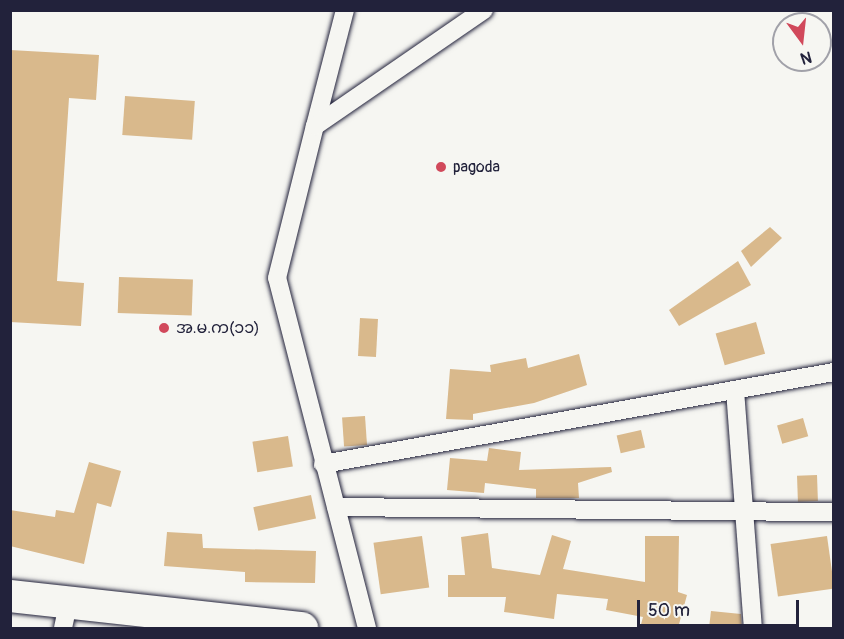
<!DOCTYPE html>
<html>
<head>
<meta charset="utf-8">
<style>
  body { margin:0 }
  #map { position:relative; width:844px; height:639px; overflow:hidden; background:#f6f6f2; font-family:Pangolin,"Noto Sans Myanmar",sans-serif }
  div>[style] { position:absolute }
  [style*='--x'] { left:calc(var(--x)*1px); top:calc(var(--y)*1px); width:calc(var(--w)*1px); rotate:calc(var(--a)*1deg) }
  .building>* { inset:0; background:#d9b98c; transform-origin:0 0 }
  .roads { filter:drop-shadow(0 0 2px #22223b) drop-shadow(0 0 2px #22223b) }
  .street>* { height:18px; margin:-9px; padding:0 9px; transform-origin:9px; border-radius:9px; background:#f6f6f2 }
  .highway>* { height:32px; margin:-16px; padding:0 16px; transform-origin:16px; border-radius:16px; background:#f6f6f2 }
  .dots>* { width:16px; height:16px; translate:-50% -50%; box-sizing:border-box; border:3px solid #f6f6f2; border-radius:50% }
  span { translate:-50% -50%; white-space:nowrap; text-align:center; line-height:1.15; -webkit-text-stroke:4.5px #f6f6f2; paint-order:stroke }
  .poi-label { font-size:16px; color:#22223b }
  .left { translate:0 -50%; text-align:left }
  .frame { position:absolute; inset:0; border:12px solid #22223b; pointer-events:none }
  .north { position:absolute; left:772px; top:12px; width:60px; height:60px; box-sizing:border-box; background:#f6f6f2; border:2px solid #a1a1a9; border-radius:50%; rotate:165deg; font-size:16px; font-weight:700; line-height:24px; text-align:center; color:#22223b }
  .north::after { content:''; display:block; margin:auto; width:21px; height:27px; background:#d1495b; clip-path:polygon(50% 0,100% 100%,50% 72%,0 100%) }
  .scale { position:absolute; left:637px; top:600px; width:162px; height:27px; box-sizing:border-box; border:3px solid #22223b; border-top:0; padding-left:8px; font-size:18px; line-height:21px; white-space:nowrap; color:#22223b; -webkit-text-stroke:4px #f6f6f2; paint-order:stroke }
</style>
</head>
<body>
<div id="map">
  <div class="building">
    <div style="clip-path:polygon(10px 50px,99px 55px,96px 100px,69px 98px,57px 281px,84px 283px,81px 326px,10px 322px)"></div>
    <div style="left:125px;top:96px;width:70px;height:39px;rotate:4deg"></div>
    <div style="clip-path:polygon(770px 227px,782px 238px,751px 267px,741px 251px)"></div>
    <div style="clip-path:polygon(738px 261px,751px 285px,679px 326px,669px 310px)"></div>
    <div style="left:119px;top:277px;width:74px;height:36px;rotate:2deg"></div>
    <div style="left:360px;top:318px;width:18px;height:38px;rotate:3deg"></div>
    <div style="left:756px;top:322px;width:33px;height:42px;rotate:74deg"></div>
    <div style="clip-path:polygon(579px 354px,587px 385px,534px 403px,473px 414px,473px 420px,446px 419px,450px 369px,491px 372px,490px 365px,526px 358px,528px 368px)"></div>
    <div style="left:365px;top:416px;width:29px;height:23px;rotate:86deg"></div>
    <div style="left:803px;top:418px;width:19px;height:27px;rotate:74deg"></div>
    <div style="left:641px;top:430px;width:18px;height:25px;rotate:77deg"></div>
    <div style="left:288px;top:436px;width:31px;height:36px;rotate:81deg"></div>
    <div style="clip-path:polygon(489px 448px,521px 452px,519px 470px,611px 467px,612px 472px,578px 483px,579px 498px,536px 498px,536px 489px,485px 483px,484px 493px,447px 490px,450px 458px,487px 461px)"></div>
    <div style="clip-path:polygon(89px 462px,121px 471px,111px 507px,97px 503px,84px 564px,10px 546px,10px 510px,55px 517px,56px 510px,74px 513px)"></div>
    <div style="left:817px;top:475px;width:26px;height:20px;rotate:88deg"></div>
    <div style="left:311px;top:495px;width:24px;height:59px;rotate:78deg"></div>
    <div style="clip-path:polygon(167px 532px,202px 534px,203px 548px,316px 551px,315px 583px,245px 582px,245px 572px,164px 566px)"></div>
    <div style="clip-path:polygon(488px 533px,492px 568px,540px 575px,552px 535px,571px 541px,563px 569px,645px 582px,645px 536px,679px 536px,678px 592px,687px 595px,678px 628px,640px 628px,643px 617px,606px 610px,608px 599px,557px 594px,554px 619px,504px 612px,506px 597px,448px 597px,448px 575px,465px 575px,461px 537px)"></div>
    <div style="left:422px;top:536px;width:52px;height:49px;rotate:82deg"></div>
    <div style="left:827px;top:536px;width:53px;height:57px;rotate:82deg"></div>
    <div style="clip-path:polygon(711px 611px,741px 614px,742px 628px,709px 628px)"></div>
  </div>
  <div class="roads">
    <div class="street">
      <div style="--x:315;--y:126;--w:120;--a:-75.5"></div>
      <div style="--x:735;--y:390;--w:239;--a:85.7"></div>
      <div style="--x:323;--y:464;--w:519;--a:-10.21"></div>
      <div style="--x:336;--y:507;--w:498;--a:0.6"></div>
      <div style="--x:63;--y:628;--w:24;--a:-78"></div>
      <div style="--x:367;--y:628;--w:361;--a:-104.4"></div>
      <div style="--x:277;--y:278;--w:157;--a:-76"></div>
      <div style="--x:315;--y:126;--w:205;--a:-34.5"></div>
    </div>
    <div class="highway">
      <div style="--x:10;--y:596;--w:294;--a:6.3"></div>
    </div>
  </div>
  <div class="dots">
    <div style="left:441px;top:167px;background:#d1495b"></div>
    <div style="left:164px;top:328px;background:#d1495b"></div>
  </div>
  <div class="poi-label">
    <span class="left" style="left:453px;top:167px">pagoda</span>
    <span class="left" style="left:176px;top:328px">အ.မ.က(၁၁)</span>
  </div>
  <div class="frame"></div>
  <div class="north">N</div>
  <div class="scale">50 m</div>
</div>
</body>
</html>
